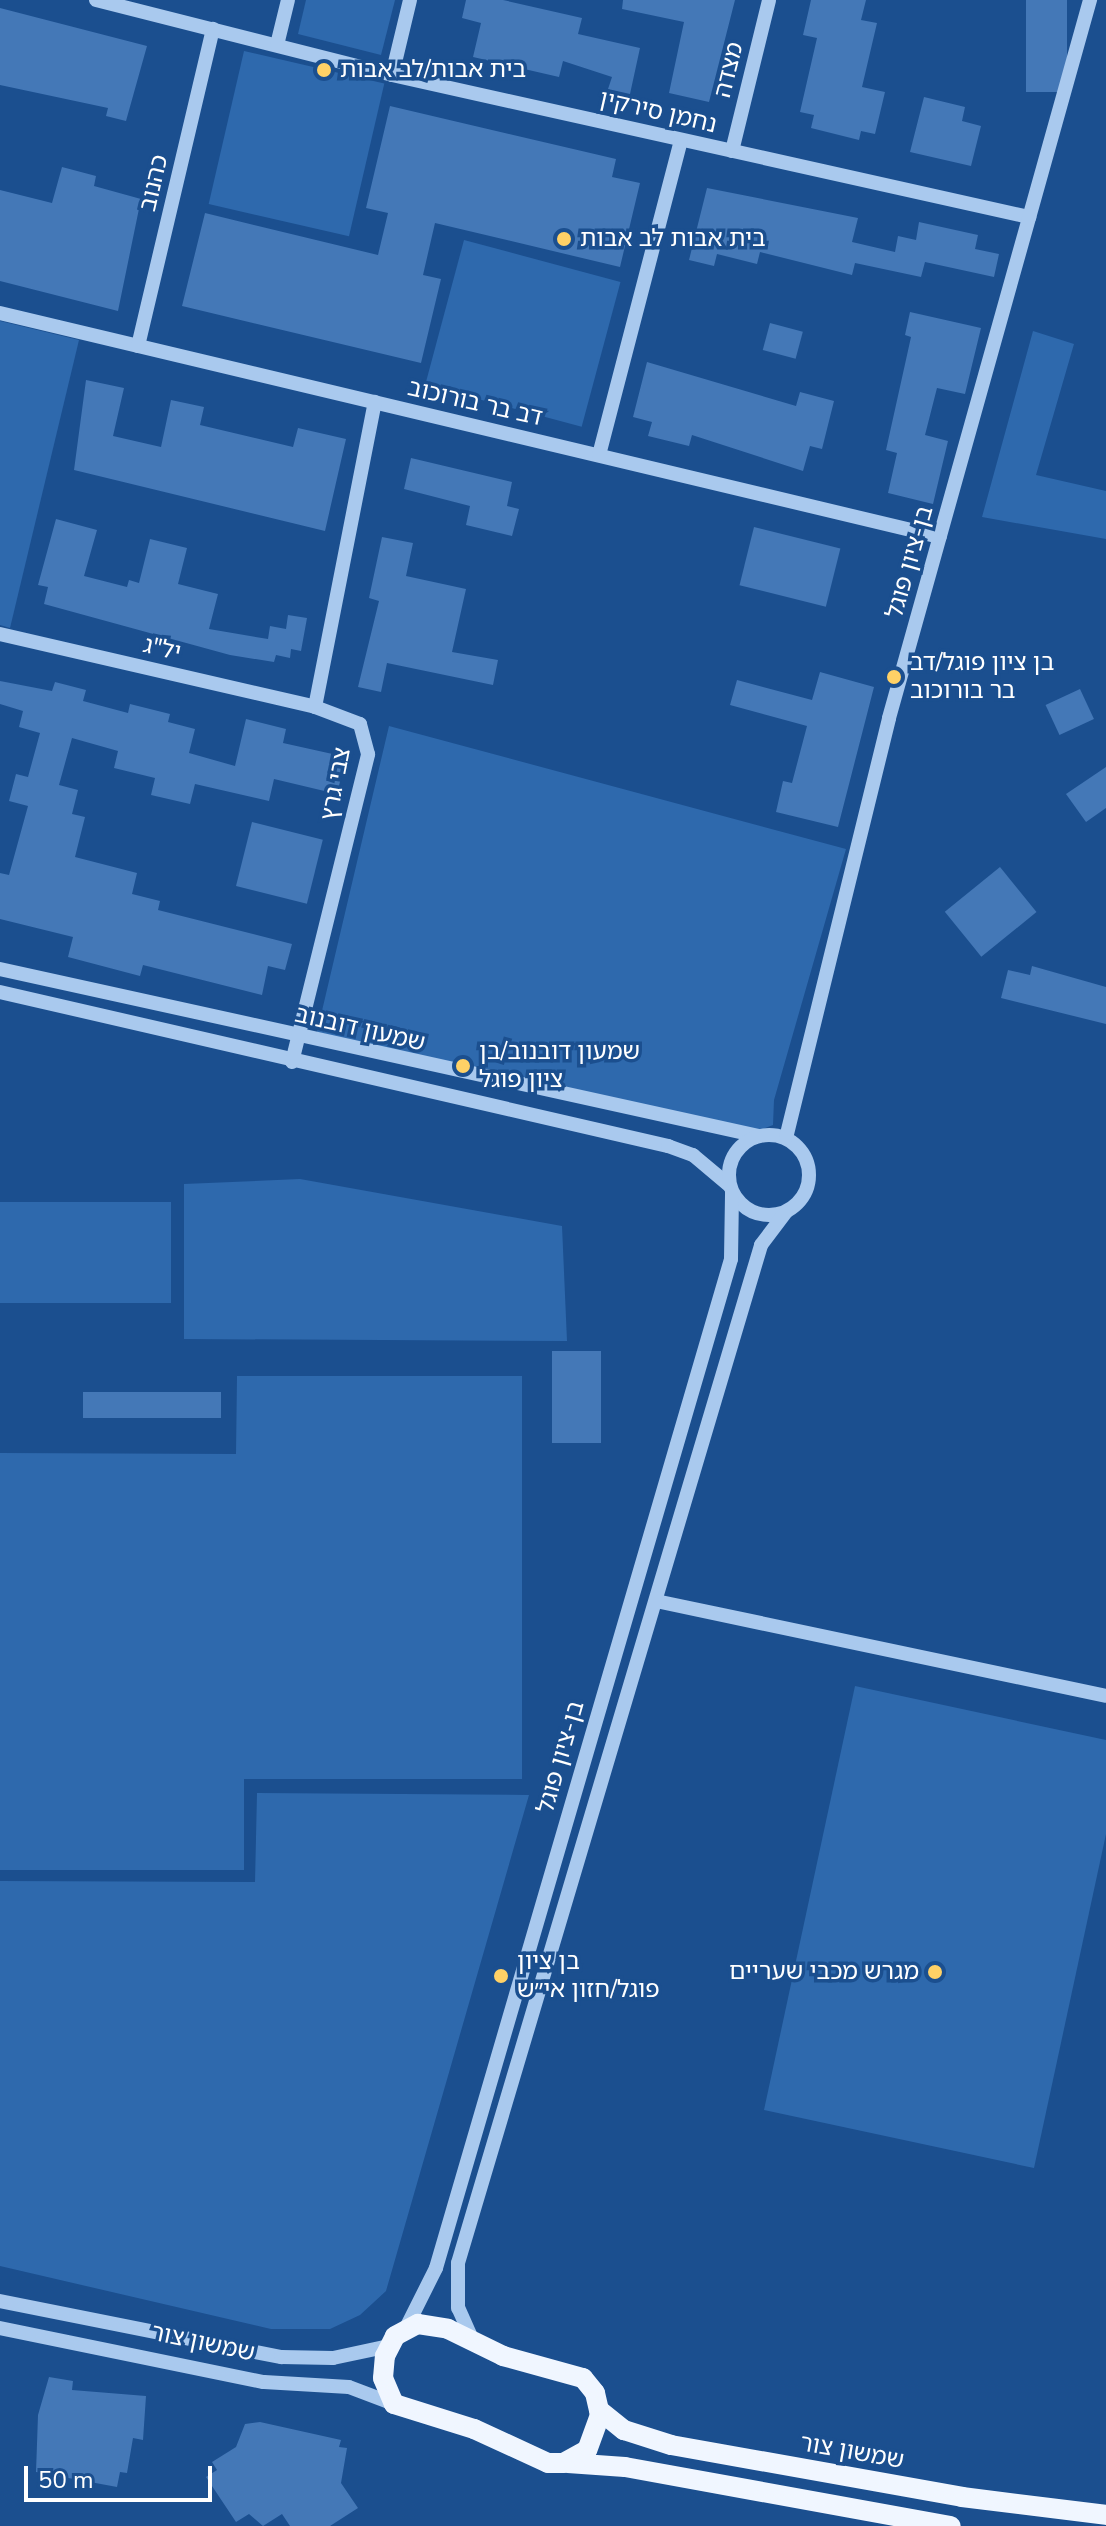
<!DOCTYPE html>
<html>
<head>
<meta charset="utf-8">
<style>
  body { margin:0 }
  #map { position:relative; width:1106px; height:2526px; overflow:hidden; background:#1b4f8f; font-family:"Nunito Sans","Noto Sans Hebrew",sans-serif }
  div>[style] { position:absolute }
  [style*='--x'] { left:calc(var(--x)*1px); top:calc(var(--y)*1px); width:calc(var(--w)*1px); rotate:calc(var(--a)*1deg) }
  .green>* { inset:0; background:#2e69ad; transform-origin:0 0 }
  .building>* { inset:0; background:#4478b7; transform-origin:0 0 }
  .minor>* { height:14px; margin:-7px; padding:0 7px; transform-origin:7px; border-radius:7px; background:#a9c9ee }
  .minor>.ring { margin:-7px; padding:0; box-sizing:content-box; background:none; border:14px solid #a9c9ee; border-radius:50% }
  .major>* { height:20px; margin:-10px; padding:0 10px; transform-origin:10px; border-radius:10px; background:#f0f6ff }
  .dots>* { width:22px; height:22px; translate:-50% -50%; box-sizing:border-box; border:4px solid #1b4f8f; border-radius:50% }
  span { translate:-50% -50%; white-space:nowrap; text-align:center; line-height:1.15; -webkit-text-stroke:7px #1b4f8f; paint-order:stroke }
  .poi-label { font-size:24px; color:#fff }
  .left { translate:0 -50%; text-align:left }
  .right { translate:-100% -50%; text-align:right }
  .street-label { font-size:24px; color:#fff }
  .scale { position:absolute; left:24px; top:2466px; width:188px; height:36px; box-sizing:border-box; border:4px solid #fff; border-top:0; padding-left:10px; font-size:24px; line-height:28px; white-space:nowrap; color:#fff; -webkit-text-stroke:6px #1b4f8f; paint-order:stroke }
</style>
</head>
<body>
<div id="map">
  <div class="green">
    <div style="clip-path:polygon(306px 0,395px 0,381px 55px,298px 34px)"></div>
    <div style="left:244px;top:51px;width:144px;height:157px;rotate:13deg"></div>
    <div style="left:464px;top:240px;width:162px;height:150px;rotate:15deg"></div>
    <div style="clip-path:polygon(0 321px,79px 340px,10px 628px,0 625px)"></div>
    <div style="clip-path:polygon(1033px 331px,1074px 344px,1036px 475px,1106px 491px,1106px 539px,982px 517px)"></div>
    <div style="clip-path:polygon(389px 726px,846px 849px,774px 1100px,773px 1125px,749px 1134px,317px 1032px)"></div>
    <div style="clip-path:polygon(300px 1179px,562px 1226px,567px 1341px,184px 1339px,184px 1184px)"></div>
    <div style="left:0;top:1202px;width:171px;height:101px"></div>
    <div style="clip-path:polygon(237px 1376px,522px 1376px,522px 1779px,244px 1779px,244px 1870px,0 1870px,0 1453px,236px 1454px)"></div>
    <div style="clip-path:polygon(855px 1686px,1106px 1740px,1106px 1834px,1034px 2168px,764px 2110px)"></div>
    <div style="clip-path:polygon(257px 1793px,529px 1795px,386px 2291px,360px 2315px,330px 2329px,271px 2329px,0 2266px,0 1881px,255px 1882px)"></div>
  </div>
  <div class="building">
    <div style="clip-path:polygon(466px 0,503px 0,582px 18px,578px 34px,640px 48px,630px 94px,608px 89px,612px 77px,563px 61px,559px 77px,473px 57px,481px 23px,462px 18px)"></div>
    <div style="clip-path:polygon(623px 0,735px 0,709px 102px,669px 93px,684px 22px,622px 9px)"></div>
    <div style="clip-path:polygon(811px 0,866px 0,861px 20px,877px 23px,862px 87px,885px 92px,875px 134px,861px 131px,859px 140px,811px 128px,814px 115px,800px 112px,817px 38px,803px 35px)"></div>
    <div style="left:1026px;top:0;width:41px;height:92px"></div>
    <div style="clip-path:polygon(0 8px,147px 46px,126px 121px,106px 116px,108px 108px,0 85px)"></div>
    <div style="clip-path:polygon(924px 97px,965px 107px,962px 121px,981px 126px,971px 166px,910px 152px)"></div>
    <div style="clip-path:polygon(390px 106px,616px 159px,612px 177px,640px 183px,620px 267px,435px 223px,423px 275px,441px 279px,421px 363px,182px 306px,205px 213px,378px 255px,388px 213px,366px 208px)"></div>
    <div style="clip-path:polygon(62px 167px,96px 176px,94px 186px,141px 199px,118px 311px,0 281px,0 190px,52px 203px)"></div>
    <div style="clip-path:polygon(707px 188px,858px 218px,852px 242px,895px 252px,898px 236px,916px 240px,919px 222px,978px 235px,975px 249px,999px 254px,994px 277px,925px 262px,921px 277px,855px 263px,852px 275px,760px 252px,757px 264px,717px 254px,714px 266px,689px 260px)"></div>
    <div style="clip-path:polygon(910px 312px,981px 328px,965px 394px,937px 388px,925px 435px,948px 441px,933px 504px,888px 493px,897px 453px,886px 450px,911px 337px,905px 335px)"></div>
    <div style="left:770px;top:323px;width:34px;height:28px;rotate:15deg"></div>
    <div style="clip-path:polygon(647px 362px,796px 406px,800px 392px,834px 401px,822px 449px,810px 446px,803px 471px,692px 435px,689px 446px,648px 436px,652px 422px,633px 417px)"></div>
    <div style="clip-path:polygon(86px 380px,124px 388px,113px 436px,161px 447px,171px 400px,204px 407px,200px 425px,293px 447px,298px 428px,346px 439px,325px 531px,74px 470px)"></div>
    <div style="clip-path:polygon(411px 458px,512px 482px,507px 506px,519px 509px,512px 536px,466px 525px,470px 506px,404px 489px)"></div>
    <div style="clip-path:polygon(56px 519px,97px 530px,84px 576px,127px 587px,129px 580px,139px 583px,150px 539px,187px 548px,178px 584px,218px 594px,209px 629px,268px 639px,270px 626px,286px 629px,288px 615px,307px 618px,301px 651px,291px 649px,290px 658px,276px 655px,274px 662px,230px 655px,44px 604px,48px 587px,38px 585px)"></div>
    <div style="left:754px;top:527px;width:89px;height:60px;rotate:14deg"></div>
    <div style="clip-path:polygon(382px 537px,413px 543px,406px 576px,466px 589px,452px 652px,498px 660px,493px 685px,387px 663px,381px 692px,358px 687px,379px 601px,369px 598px)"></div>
    <div style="clip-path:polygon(820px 672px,874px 687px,838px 827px,776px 812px,783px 781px,792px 783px,807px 726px,730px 705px,737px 680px,812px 700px)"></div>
    <div style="clip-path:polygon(0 681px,52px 691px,55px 682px,86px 690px,83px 701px,128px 713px,130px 704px,170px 714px,168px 722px,195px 729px,189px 753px,235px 766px,246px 719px,286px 729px,283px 743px,346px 757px,337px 794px,274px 779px,269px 801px,195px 784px,190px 804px,151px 795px,155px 778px,114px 768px,118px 751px,72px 738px,59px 785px,78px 790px,72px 814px,85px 817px,75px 857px,137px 873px,132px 894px,160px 901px,158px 910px,292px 944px,285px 970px,268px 966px,262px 995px,143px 965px,140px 976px,68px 957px,73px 937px,0 919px,0 873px,9px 875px,28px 806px,9px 801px,16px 774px,28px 777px,40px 733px,19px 727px,23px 711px,0 704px)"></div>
    <div style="left:1080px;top:689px;width:33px;height:38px;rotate:65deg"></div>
    <div style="clip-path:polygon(1106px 767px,1106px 808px,1086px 822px,1066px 794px)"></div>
    <div style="left:252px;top:822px;width:73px;height:66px;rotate:14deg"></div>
    <div style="left:1000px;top:867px;width:58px;height:71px;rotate:51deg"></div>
    <div style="clip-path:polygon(1032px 966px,1106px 987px,1106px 1024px,1001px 998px,1008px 970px,1030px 975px)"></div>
    <div style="left:552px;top:1351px;width:49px;height:92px"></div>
    <div style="left:83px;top:1392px;width:138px;height:26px"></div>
    <div style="clip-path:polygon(49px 2377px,73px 2381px,72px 2390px,146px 2396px,143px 2440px,133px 2438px,127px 2473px,120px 2472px,117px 2487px,36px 2472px,38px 2415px)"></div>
    <div style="clip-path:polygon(260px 2422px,341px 2440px,339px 2447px,347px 2448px,341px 2483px,358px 2508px,330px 2526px,290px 2526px,282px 2514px,263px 2526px,249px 2514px,236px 2522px,206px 2477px,217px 2470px,212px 2462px,236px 2447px,245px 2424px)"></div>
  </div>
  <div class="minor">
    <div style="--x:96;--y:0;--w:305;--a:14.2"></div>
    <div style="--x:392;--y:75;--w:653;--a:12.57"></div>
    <div style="--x:277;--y:45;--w:46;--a:-76.3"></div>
    <div style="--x:392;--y:75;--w:77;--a:-76.5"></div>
    <div style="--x:732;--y:151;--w:155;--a:-76.2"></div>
    <div style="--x:0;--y:313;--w:966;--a:13.4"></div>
    <div style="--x:138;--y:346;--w:326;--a:-76.7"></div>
    <div style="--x:599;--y:455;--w:325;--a:-75.4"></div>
    <div style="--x:0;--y:634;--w:323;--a:13"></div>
    <div style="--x:0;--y:969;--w:776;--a:12.42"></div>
    <div style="--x:0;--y:992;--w:686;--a:12.98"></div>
    <div style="--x:668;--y:1146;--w:27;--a:20"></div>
    <div style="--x:693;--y:1155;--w:48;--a:40"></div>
    <div style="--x:292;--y:1062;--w:317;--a:-76.1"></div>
    <div style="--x:368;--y:754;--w:31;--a:-105"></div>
    <div style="--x:360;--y:724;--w:48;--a:-159.3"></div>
    <div style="--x:315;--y:707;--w:311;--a:-78.9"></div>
    <div class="ring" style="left:729px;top:1135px;width:66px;height:66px"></div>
    <div style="--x:786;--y:1138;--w:432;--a:-76.2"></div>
    <div style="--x:889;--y:718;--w:746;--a:-74.36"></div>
    <div style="--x:656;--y:1601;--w:460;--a:11.9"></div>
    <div style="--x:0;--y:2301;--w:287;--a:11.3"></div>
    <div style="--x:281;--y:2357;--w:52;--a:1.1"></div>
    <div style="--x:333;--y:2358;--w:57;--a:-12.1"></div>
    <div style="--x:0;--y:2328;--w:269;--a:11.6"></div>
    <div style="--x:264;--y:2382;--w:85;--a:3.4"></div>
    <div style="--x:349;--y:2387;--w:48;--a:20.7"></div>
    <div style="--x:406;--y:2328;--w:67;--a:-63.4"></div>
    <div style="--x:436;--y:2268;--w:1051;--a:-73.7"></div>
    <div style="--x:731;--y:1259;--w:67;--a:-89.1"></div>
    <div style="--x:473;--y:2341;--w:36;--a:-114"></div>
    <div style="--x:458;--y:2308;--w:45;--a:-90"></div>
    <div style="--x:458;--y:2263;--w:1062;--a:-73.42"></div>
    <div style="--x:761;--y:1245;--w:41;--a:-52.9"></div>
  </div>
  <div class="major">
    <div style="--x:418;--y:2324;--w:30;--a:9"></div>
    <div style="--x:448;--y:2329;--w:61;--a:26.1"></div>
    <div style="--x:503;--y:2356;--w:83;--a:15.4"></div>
    <div style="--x:583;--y:2378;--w:19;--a:51"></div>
    <div style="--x:595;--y:2393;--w:23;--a:77"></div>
    <div style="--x:600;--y:2415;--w:37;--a:110"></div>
    <div style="--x:587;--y:2450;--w:26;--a:151"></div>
    <div style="--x:564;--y:2463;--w:16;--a:180"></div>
    <div style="--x:548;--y:2463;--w:81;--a:-155.3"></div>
    <div style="--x:474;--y:2429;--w:84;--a:-162.6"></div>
    <div style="--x:394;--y:2404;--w:28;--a:-113"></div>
    <div style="--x:383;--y:2378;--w:22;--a:-85"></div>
    <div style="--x:385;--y:2356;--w:22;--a:-63"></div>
    <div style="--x:395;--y:2336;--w:26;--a:-28"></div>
    <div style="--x:599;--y:2410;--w:32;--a:39"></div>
    <div style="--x:624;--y:2430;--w:49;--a:17.7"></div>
    <div style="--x:671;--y:2445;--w:296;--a:10.1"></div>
    <div style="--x:962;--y:2497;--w:145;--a:7.1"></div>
    <div style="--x:568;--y:2463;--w:57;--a:4"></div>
    <div style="--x:625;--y:2467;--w:331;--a:10.3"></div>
  </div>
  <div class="dots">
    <div style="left:324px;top:70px;background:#ffd166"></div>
    <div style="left:564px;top:239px;background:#ffd166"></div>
    <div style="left:894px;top:677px;background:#ffd166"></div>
    <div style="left:463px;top:1066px;background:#ffd166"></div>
    <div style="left:935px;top:1972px;background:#ffd166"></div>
    <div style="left:501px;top:1976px;background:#ffd166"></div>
  </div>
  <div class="poi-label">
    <span class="left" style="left:340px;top:70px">בית אבות/לב אבות</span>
    <span class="left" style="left:580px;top:239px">בית אבות לב אבות</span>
    <span class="left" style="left:910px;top:677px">בן ציון פוגל/דב<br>בר בורוכוב</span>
    <span class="left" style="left:479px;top:1066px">שמעון דובנוב/בן<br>ציון פוגל</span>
    <span class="left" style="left:517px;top:1976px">בן ציון<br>פוגל/חזון אי״ש</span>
    <span class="right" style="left:919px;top:1972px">מגרש מכבי שעריים</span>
  </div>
  <div class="street-label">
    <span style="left:729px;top:70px;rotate:-76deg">מצדה</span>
    <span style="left:658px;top:112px;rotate:13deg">נחמן סירקין</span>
    <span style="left:154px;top:183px;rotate:-77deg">כהנוב</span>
    <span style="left:475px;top:403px;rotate:13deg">דב בר בורוכוב</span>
    <span style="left:910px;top:562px;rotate:-74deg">בן-ציון פוגל</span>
    <span style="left:162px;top:649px;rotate:13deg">יל"ג</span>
    <span style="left:336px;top:784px;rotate:-79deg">צבי גרץ</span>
    <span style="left:360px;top:1029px;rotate:13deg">שמעון דובנוב</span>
    <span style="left:561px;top:1757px;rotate:-74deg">בן-ציון פוגל</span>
    <span style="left:203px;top:2343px;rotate:12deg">שמשון צור</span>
    <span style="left:852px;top:2452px;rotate:10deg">שמשון צור</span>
  </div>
  <div class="scale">50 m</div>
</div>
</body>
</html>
